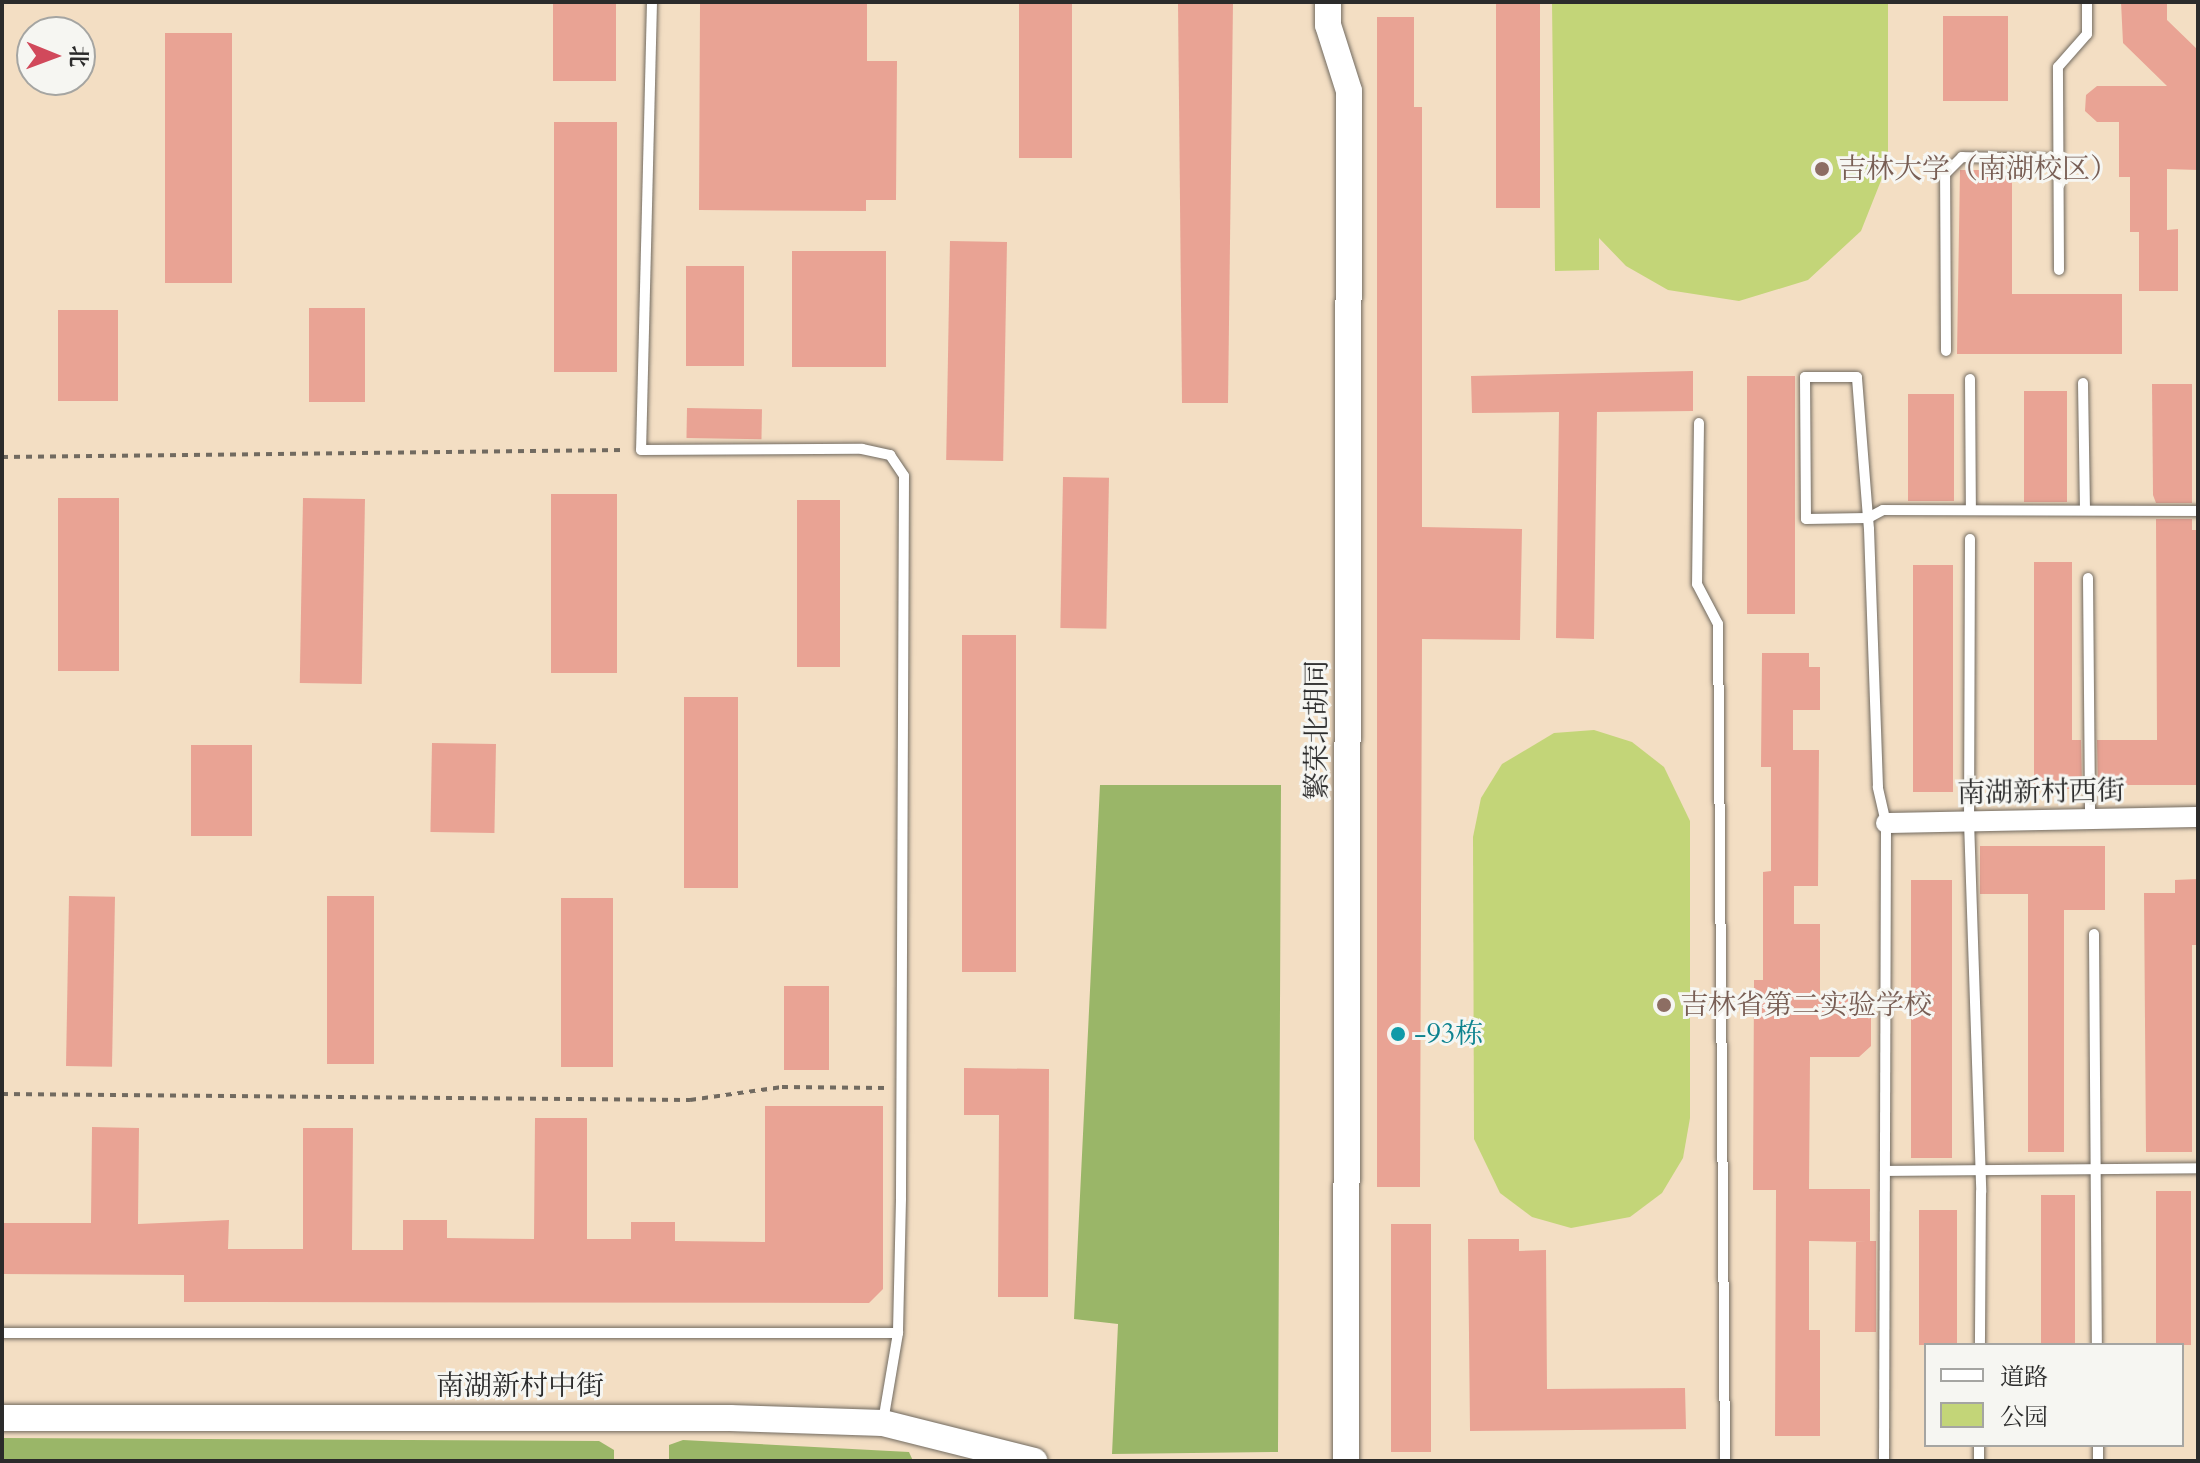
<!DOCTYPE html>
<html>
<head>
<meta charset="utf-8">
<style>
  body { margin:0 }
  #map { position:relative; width:2200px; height:1463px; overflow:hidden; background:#f3dec3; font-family:Cardo,"Noto Serif SC",serif }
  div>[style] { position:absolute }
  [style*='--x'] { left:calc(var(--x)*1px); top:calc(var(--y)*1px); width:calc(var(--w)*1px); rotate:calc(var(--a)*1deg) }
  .green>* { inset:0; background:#c3d578 }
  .forest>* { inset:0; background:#9ab668 }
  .building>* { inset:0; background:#e9a394; transform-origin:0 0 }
  .path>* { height:4px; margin-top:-2px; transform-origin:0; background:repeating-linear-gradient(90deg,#716a60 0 6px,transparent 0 12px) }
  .roads { filter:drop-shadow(0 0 2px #716a60) drop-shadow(0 0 2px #716a60) }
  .service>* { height:10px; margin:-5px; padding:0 5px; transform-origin:5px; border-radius:5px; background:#fff }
  .minor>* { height:20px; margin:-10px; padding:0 10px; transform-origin:10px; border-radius:10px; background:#fff }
  .tertiary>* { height:26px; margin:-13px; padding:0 13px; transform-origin:13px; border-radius:13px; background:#fff }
  .dots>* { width:22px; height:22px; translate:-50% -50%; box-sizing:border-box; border:4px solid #f6f6f2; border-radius:50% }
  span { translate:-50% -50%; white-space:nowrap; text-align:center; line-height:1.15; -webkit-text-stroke:6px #f6f6f2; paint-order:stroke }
  .education-label { font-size:28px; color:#785e54 }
  .left { translate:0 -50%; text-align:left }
  .street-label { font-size:28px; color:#2b2b2b }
  .culture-label { font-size:28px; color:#0d838f }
  .frame { position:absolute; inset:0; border:4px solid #2b2b2b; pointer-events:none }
  .legend { position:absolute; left:1924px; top:1343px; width:260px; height:104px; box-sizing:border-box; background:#f6f6f2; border:2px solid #a5a5a2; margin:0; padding:10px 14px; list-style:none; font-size:24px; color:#2b2b2b }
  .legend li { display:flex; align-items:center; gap:16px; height:40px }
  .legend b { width:40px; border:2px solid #a5a5a2 }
  .north { position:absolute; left:16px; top:16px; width:80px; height:80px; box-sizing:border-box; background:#f6f6f2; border:2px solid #a5a5a2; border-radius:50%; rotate:91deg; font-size:22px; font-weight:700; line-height:32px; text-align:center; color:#2b2b2b }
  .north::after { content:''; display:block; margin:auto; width:28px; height:36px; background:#d1495b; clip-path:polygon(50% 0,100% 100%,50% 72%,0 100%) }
</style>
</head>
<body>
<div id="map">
  <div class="green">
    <div style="clip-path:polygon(1552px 2px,1888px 2px,1888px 163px,1861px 231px,1808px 280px,1739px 301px,1668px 290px,1626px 266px,1599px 238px,1599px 270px,1555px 271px)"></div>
    <div style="clip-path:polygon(1594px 730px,1632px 742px,1664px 767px,1690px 821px,1690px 1118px,1683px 1158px,1662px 1193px,1630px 1217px,1571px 1228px,1532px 1217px,1500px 1193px,1474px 1139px,1473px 837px,1481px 798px,1502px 764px,1554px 733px)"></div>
  </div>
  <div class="forest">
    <div style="clip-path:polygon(1100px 785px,1281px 785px,1278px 1452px,1112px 1454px,1118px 1324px,1074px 1319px)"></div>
    <div style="clip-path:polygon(2px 1438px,599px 1441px,614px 1450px,614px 1461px,2px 1461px)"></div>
    <div style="clip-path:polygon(683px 1440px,909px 1452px,913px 1461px,669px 1461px,669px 1445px)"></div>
  </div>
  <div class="building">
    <div style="left:553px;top:2px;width:63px;height:79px"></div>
    <div style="clip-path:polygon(700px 2px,867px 2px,867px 61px,897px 61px,896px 200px,866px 200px,866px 211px,699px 210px)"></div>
    <div style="left:1019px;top:2px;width:53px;height:156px"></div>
    <div style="clip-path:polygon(1178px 2px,1233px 2px,1228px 403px,1182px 403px)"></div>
    <div style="left:1496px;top:2px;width:44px;height:206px"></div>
    <div style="clip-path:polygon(2121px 2px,2167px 2px,2167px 20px,2198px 50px,2198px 170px,2167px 169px,2167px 230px,2178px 229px,2178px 291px,2139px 291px,2139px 232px,2130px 232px,2130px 177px,2119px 177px,2119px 122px,2097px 122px,2085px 111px,2086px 95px,2097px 86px,2167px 86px,2123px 43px)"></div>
    <div style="left:1943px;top:16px;width:65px;height:85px"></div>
    <div style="clip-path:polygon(1377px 17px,1414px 17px,1414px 107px,1422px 107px,1422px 527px,1522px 529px,1520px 640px,1422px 639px,1420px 1187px,1377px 1187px)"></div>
    <div style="left:165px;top:33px;width:67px;height:250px"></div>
    <div style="left:554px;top:122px;width:63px;height:250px"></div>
    <div style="clip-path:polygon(1960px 170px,2012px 170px,2012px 294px,2122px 294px,2122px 354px,1957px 354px)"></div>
    <div style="left:950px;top:241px;width:57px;height:219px;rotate:1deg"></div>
    <div style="left:792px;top:251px;width:94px;height:116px"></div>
    <div style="left:686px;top:266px;width:58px;height:100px"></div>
    <div style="left:309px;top:308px;width:56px;height:94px"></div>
    <div style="left:58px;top:310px;width:60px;height:91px"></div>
    <div style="clip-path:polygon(1693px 371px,1693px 411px,1597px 412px,1594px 639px,1556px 638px,1559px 412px,1472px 413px,1471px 376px)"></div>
    <div style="left:1747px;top:376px;width:48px;height:238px"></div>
    <div style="clip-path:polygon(2152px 384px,2192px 384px,2192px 503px,2156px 503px,2153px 495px)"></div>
    <div style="left:2024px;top:391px;width:43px;height:111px"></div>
    <div style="left:1908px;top:394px;width:46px;height:107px"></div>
    <div style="left:687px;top:408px;width:75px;height:30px;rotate:1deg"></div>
    <div style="left:1063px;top:477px;width:46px;height:151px;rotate:1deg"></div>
    <div style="left:551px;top:494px;width:66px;height:179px"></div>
    <div style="left:58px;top:498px;width:61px;height:173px"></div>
    <div style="left:303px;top:498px;width:62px;height:185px;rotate:1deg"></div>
    <div style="left:797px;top:500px;width:43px;height:167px"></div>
    <div style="clip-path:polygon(2156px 519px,2192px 519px,2192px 530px,2198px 530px,2198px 785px,2098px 785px,2097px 740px,2157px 740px)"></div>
    <div style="clip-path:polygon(2034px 562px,2072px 562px,2072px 740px,2081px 740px,2082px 785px,2072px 789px,2034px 789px)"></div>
    <div style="left:1913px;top:565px;width:40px;height:227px"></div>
    <div style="left:962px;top:635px;width:54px;height:337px"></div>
    <div style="clip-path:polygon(1762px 653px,1809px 653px,1809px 667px,1820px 667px,1820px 710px,1793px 710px,1793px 750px,1819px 750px,1818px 886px,1794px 886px,1794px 924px,1820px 924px,1820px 998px,1860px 998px,1871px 1008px,1871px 1046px,1859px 1057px,1810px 1057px,1809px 1189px,1870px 1189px,1870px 1241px,1876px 1241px,1876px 1332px,1855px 1332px,1856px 1242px,1867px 1242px,1809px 1241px,1809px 1330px,1820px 1330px,1820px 1436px,1775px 1436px,1776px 1190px,1753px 1190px,1754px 980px,1763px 980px,1763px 872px,1771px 871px,1771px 767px,1761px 767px)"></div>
    <div style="left:684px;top:697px;width:54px;height:191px"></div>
    <div style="left:432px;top:743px;width:64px;height:89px;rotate:1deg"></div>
    <div style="left:191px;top:745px;width:61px;height:91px"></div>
    <div style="clip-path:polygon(1980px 846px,2105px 846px,2105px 910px,2064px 910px,2064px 1152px,2028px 1152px,2028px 894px,1980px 894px)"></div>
    <div style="clip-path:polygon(2198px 879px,2198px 945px,2192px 945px,2192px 1152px,2146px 1152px,2144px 893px,2175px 893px,2175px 880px)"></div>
    <div style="left:1911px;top:880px;width:41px;height:278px"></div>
    <div style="left:69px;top:896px;width:46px;height:170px;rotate:1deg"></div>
    <div style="left:327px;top:896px;width:47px;height:168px"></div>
    <div style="left:561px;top:898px;width:52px;height:169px"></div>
    <div style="left:784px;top:986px;width:45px;height:84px"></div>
    <div style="clip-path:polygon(964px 1068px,1049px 1069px,1048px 1297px,998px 1297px,999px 1115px,964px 1115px)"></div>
    <div style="clip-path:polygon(765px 1106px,883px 1106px,883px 1289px,869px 1303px,184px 1302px,184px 1275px,2px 1274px,2px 1223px,91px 1223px,92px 1127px,139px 1128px,138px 1224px,229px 1220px,228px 1249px,303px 1249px,303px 1128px,353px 1128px,352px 1250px,403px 1250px,403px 1220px,447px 1220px,447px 1238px,534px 1239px,535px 1118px,587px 1118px,587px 1239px,631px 1239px,631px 1222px,675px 1222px,675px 1241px,765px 1242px)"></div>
    <div style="left:2156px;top:1191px;width:35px;height:154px"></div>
    <div style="left:2041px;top:1195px;width:34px;height:150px"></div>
    <div style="left:1919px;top:1210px;width:38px;height:135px"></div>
    <div style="left:1391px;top:1224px;width:40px;height:228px"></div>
    <div style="clip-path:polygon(1468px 1239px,1519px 1239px,1519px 1251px,1546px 1250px,1547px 1389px,1685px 1388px,1686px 1429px,1470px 1431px)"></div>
  </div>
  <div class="path">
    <div style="--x:2;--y:457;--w:622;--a:-0.64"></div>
    <div style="--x:2;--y:1094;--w:688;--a:0.5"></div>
    <div style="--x:690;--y:1100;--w:93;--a:-8"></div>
    <div style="--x:782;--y:1087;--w:105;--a:0.5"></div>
  </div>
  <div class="roads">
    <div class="service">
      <div style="--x:652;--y:2;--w:448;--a:91.4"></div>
      <div style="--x:641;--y:450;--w:221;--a:-0.3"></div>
      <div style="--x:862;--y:449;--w:29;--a:12"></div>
      <div style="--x:890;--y:455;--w:25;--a:56"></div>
      <div style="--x:904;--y:476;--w:723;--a:90.24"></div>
      <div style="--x:901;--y:1199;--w:134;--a:91.3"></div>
      <div style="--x:898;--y:1333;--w:90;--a:99.6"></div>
      <div style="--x:2059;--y:270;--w:203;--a:-90.3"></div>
      <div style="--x:2058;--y:67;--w:44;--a:-48.7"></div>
      <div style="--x:2087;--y:34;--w:32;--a:-90"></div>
      <div style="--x:1946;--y:351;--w:177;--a:-90.3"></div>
      <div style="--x:1945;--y:174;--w:24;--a:-45"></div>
      <div style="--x:1962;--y:157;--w:97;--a:1.2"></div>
      <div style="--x:1970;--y:379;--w:131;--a:89.6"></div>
      <div style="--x:2083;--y:383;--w:127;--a:89.1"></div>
      <div style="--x:1699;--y:423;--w:161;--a:90.7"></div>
      <div style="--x:1697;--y:584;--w:45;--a:62.3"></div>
      <div style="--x:1718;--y:624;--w:837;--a:89.52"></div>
      <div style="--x:1970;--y:539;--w:282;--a:90.2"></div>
      <div style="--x:1969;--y:821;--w:371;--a:88.1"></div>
      <div style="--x:1981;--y:1192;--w:153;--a:90.4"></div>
      <div style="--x:2088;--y:578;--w:241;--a:89.5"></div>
      <div style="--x:2094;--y:934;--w:411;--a:89.6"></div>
      <div style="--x:1885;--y:1171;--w:313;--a:-0.5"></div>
      <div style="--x:2;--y:1333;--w:896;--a:0"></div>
      <div style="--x:2098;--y:1445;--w:16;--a:90"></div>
      <div style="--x:1884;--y:1461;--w:638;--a:-89.82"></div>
      <div style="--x:1886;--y:823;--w:37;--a:-103"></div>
      <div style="--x:1878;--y:787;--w:258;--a:-92"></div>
      <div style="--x:1869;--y:529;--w:11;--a:-95"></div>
      <div style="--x:1868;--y:518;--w:141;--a:-94.5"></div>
      <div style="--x:1857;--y:377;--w:52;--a:180"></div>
      <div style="--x:1805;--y:377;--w:142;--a:89.6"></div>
      <div style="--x:1806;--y:519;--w:62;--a:-0.9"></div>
      <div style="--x:1868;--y:518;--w:17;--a:-28"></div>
      <div style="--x:1883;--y:510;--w:315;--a:0.2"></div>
      <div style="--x:1979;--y:1461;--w:16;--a:-90"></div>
    </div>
    <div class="minor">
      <div style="--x:1886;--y:823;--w:312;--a:-1.1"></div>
    </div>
    <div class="tertiary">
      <div style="--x:1328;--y:2;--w:23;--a:90"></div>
      <div style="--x:1328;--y:25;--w:69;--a:72.3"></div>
      <div style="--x:1349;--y:91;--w:1370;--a:90.13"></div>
      <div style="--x:2;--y:1418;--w:728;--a:0"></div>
      <div style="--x:730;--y:1418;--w:153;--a:1.9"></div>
      <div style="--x:883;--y:1423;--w:156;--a:14.1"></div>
    </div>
  </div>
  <div class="dots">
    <div style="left:1822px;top:169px;background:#8d6e63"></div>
    <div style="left:1664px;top:1005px;background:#8d6e63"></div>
    <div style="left:1398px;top:1034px;background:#0f9aa8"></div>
  </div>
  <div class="education-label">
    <span class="left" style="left:1838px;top:169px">吉林大学（南湖校区）</span>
    <span class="left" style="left:1680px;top:1005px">吉林省第二实验学校</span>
  </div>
  <div class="street-label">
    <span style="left:1317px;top:730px;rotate:-90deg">繁荣北胡同</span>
    <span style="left:2041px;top:792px;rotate:-1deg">南湖新村西街</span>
    <span style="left:520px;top:1386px">南湖新村中街</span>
  </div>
  <div class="culture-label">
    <span class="left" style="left:1414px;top:1034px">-93栋</span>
  </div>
  <div class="frame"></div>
  <ul class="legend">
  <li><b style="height:10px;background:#fff"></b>道路</li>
  <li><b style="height:22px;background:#c3d578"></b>公园</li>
  </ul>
  <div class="north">北</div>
</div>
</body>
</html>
